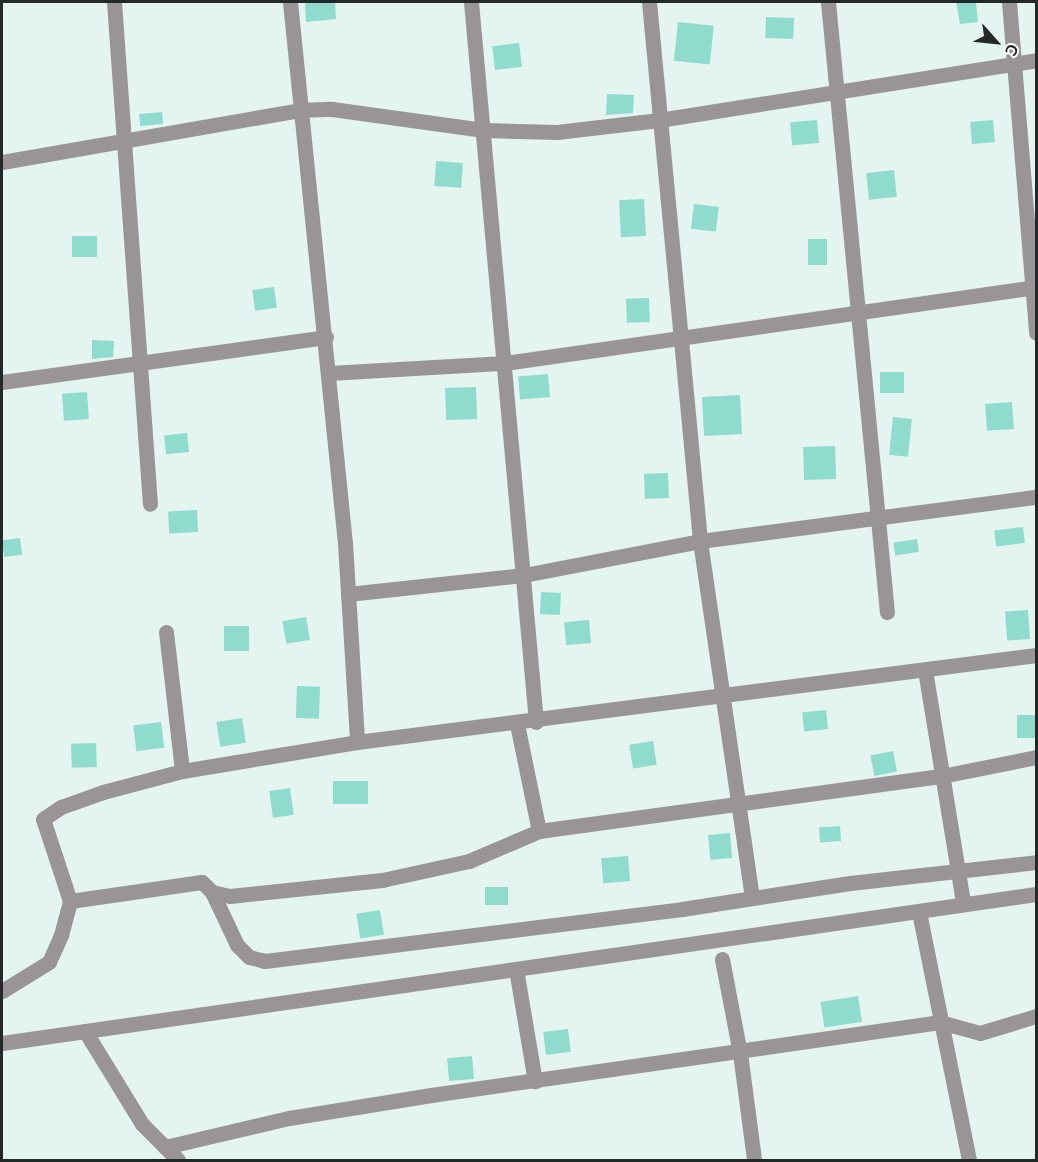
<!DOCTYPE html>
<html>
<head>
<meta charset="utf-8">
<style>
  body { margin:0 }
  #map { position:relative; width:1038px; height:1162px; overflow:hidden; background:#e4f4f0; font-family:Mulish,sans-serif }
  div>[style] { position:absolute }
  [style*='--x'] { left:calc(var(--x)*1px); top:calc(var(--y)*1px); width:calc(var(--w)*1px); rotate:calc(var(--a)*1deg) }
  .building>* { inset:0; background:#8fdcce; transform-origin:0 0 }
  .minor>* { height:15px; margin:-7.5px; padding:0 7.5px; transform-origin:7.5px; border-radius:7.5px; background:#999496 }
  .tertiary>* { height:15px; margin:-7.5px; padding:0 7.5px; transform-origin:7.5px; border-radius:7.5px; background:#999496 }
  span { translate:-50% -50%; white-space:nowrap; text-align:center; line-height:1.15; -webkit-text-stroke:4.5px #fff; paint-order:stroke }
  .frame { position:absolute; inset:0; border:3px solid #232928; pointer-events:none }
  .north { position:absolute; left:966px; top:12px; width:60px; height:60px; -webkit-text-stroke:4px #fff; paint-order:stroke; rotate:117deg; font-size:16px; font-weight:700; line-height:24px; text-align:center; color:#232928 }
  .north::after { content:''; display:block; margin:auto; width:21px; height:27px; background:#232928; clip-path:polygon(50% 0,100% 100%,50% 72%,0 100%) }
</style>
</head>
<body>
<div id="map">
  <div class="building">
    <div style="clip-path:polygon(305px 2px,335px 2px,336px 19px,306px 22px)"></div>
    <div style="clip-path:polygon(956px 2px,976px 2px,978px 22px,960px 24px)"></div>
    <div style="left:766px;top:17px;width:28px;height:21px;rotate:2deg"></div>
    <div style="left:678px;top:22px;width:36px;height:39px;rotate:6deg"></div>
    <div style="left:519px;top:43px;width:24px;height:27px;rotate:83deg"></div>
    <div style="clip-path:polygon(607px 94px,634px 95px,633px 113px,606px 115px)"></div>
    <div style="left:162px;top:112px;width:12px;height:23px;rotate:85deg"></div>
    <div style="left:817px;top:120px;width:23px;height:27px;rotate:85deg"></div>
    <div style="left:993px;top:120px;width:22px;height:23px;rotate:85deg"></div>
    <div style="left:436px;top:161px;width:27px;height:25px;rotate:4deg"></div>
    <div style="left:894px;top:170px;width:27px;height:28px;rotate:84deg"></div>
    <div style="left:644px;top:199px;width:37px;height:25px;rotate:87deg"></div>
    <div style="left:694px;top:204px;width:25px;height:25px;rotate:7deg"></div>
    <div style="left:72px;top:236px;width:25px;height:21px"></div>
    <div style="left:808px;top:239px;width:19px;height:26px"></div>
    <div style="left:274px;top:287px;width:21px;height:22px;rotate:82deg"></div>
    <div style="left:649px;top:298px;width:24px;height:23px;rotate:88deg"></div>
    <div style="clip-path:polygon(92px 340px,114px 341px,113px 357px,92px 359px)"></div>
    <div style="left:880px;top:372px;width:24px;height:21px"></div>
    <div style="left:548px;top:374px;width:23px;height:30px;rotate:85deg"></div>
    <div style="left:476px;top:387px;width:32px;height:31px;rotate:88deg"></div>
    <div style="left:87px;top:392px;width:27px;height:25px;rotate:86deg"></div>
    <div style="left:740px;top:395px;width:39px;height:38px;rotate:87deg"></div>
    <div style="left:1012px;top:402px;width:27px;height:27px;rotate:86deg"></div>
    <div style="left:893px;top:417px;width:19px;height:38px;rotate:6deg"></div>
    <div style="left:187px;top:433px;width:19px;height:23px;rotate:84deg"></div>
    <div style="left:835px;top:446px;width:33px;height:32px;rotate:88deg"></div>
    <div style="left:668px;top:473px;width:25px;height:24px;rotate:88deg"></div>
    <div style="left:197px;top:510px;width:22px;height:29px;rotate:87deg"></div>
    <div style="left:1023px;top:527px;width:16px;height:29px;rotate:83deg"></div>
    <div style="left:20px;top:538px;width:17px;height:18px;rotate:83deg"></div>
    <div style="left:917px;top:539px;width:13px;height:24px;rotate:81deg"></div>
    <div style="left:541px;top:592px;width:20px;height:22px;rotate:3deg"></div>
    <div style="left:1028px;top:610px;width:29px;height:23px;rotate:86deg"></div>
    <div style="left:306px;top:617px;width:23px;height:24px;rotate:80deg"></div>
    <div style="left:589px;top:620px;width:23px;height:25px;rotate:85deg"></div>
    <div style="left:224px;top:626px;width:25px;height:25px"></div>
    <div style="left:297px;top:686px;width:23px;height:32px;rotate:2deg"></div>
    <div style="left:826px;top:710px;width:19px;height:24px;rotate:84deg"></div>
    <div style="left:1036px;top:715px;width:23px;height:19px;rotate:90deg"></div>
    <div style="left:242px;top:718px;width:25px;height:26px;rotate:81deg"></div>
    <div style="left:161px;top:722px;width:26px;height:28px;rotate:83deg"></div>
    <div style="left:653px;top:741px;width:24px;height:24px;rotate:81deg"></div>
    <div style="left:96px;top:743px;width:24px;height:25px;rotate:88deg"></div>
    <div style="left:893px;top:751px;width:21px;height:23px;rotate:79deg"></div>
    <div style="left:368px;top:781px;width:23px;height:35px;rotate:90deg"></div>
    <div style="left:290px;top:788px;width:27px;height:21px;rotate:82deg"></div>
    <div style="left:840px;top:826px;width:15px;height:21px;rotate:86deg"></div>
    <div style="left:730px;top:833px;width:25px;height:22px;rotate:85deg"></div>
    <div style="left:628px;top:856px;width:25px;height:27px;rotate:85deg"></div>
    <div style="left:508px;top:887px;width:18px;height:23px;rotate:90deg"></div>
    <div style="left:380px;top:910px;width:25px;height:24px;rotate:81deg"></div>
    <div style="left:858px;top:996px;width:26px;height:38px;rotate:81deg"></div>
    <div style="left:568px;top:1029px;width:23px;height:25px;rotate:83deg"></div>
    <div style="left:472px;top:1056px;width:23px;height:25px;rotate:85deg"></div>
  </div>
  <div class="minor">
    <div style="--x:114;--y:2;--w:503;--a:85.9"></div>
    <div style="--x:290;--y:2;--w:544;--a:84.2"></div>
    <div style="--x:345;--y:543;--w:199;--a:86.5"></div>
    <div style="--x:471;--y:2;--w:723;--a:84.84"></div>
    <div style="--x:649;--y:2;--w:541;--a:84.59"></div>
    <div style="--x:700;--y:541;--w:359;--a:81.7"></div>
    <div style="--x:828;--y:2;--w:613;--a:84.48"></div>
    <div style="--x:1009;--y:2;--w:332;--a:85.3"></div>
    <div style="--x:2;--y:162;--w:302;--a:-9.9"></div>
    <div style="--x:299;--y:110;--w:33;--a:-2"></div>
    <div style="--x:332;--y:109;--w:153;--a:7.9"></div>
    <div style="--x:484;--y:130;--w:73;--a:1.6"></div>
    <div style="--x:557;--y:132;--w:103;--a:-6.7"></div>
    <div style="--x:659;--y:120;--w:382;--a:-9"></div>
    <div style="--x:329;--y:373;--w:176;--a:-3.3"></div>
    <div style="--x:505;--y:363;--w:536;--a:-8.15"></div>
    <div style="--x:2;--y:382;--w:327;--a:-7.9"></div>
    <div style="--x:348;--y:594;--w:177;--a:-6.2"></div>
    <div style="--x:524;--y:575;--w:179;--a:-10.9"></div>
    <div style="--x:700;--y:541;--w:339;--a:-7.5"></div>
    <div style="--x:166;--y:632;--w:140;--a:83.4"></div>
    <div style="--x:925;--y:670;--w:236;--a:80.7"></div>
    <div style="--x:517;--y:724;--w:109;--a:78.4"></div>
    <div style="--x:212;--y:892;--w:59;--a:64.7"></div>
    <div style="--x:237;--y:945;--w:17;--a:45"></div>
    <div style="--x:249;--y:957;--w:16;--a:14"></div>
    <div style="--x:265;--y:961;--w:420;--a:-7.1"></div>
    <div style="--x:682;--y:909;--w:170;--a:-8.8"></div>
    <div style="--x:850;--y:883;--w:187;--a:-6.4"></div>
    <div style="--x:70;--y:901;--w:133;--a:-8.2"></div>
    <div style="--x:202;--y:882;--w:14;--a:45"></div>
    <div style="--x:212;--y:892;--w:18;--a:13"></div>
    <div style="--x:230;--y:896;--w:153;--a:-6"></div>
    <div style="--x:382;--y:880;--w:89;--a:-12.3"></div>
    <div style="--x:469;--y:861;--w:76;--a:-23.2"></div>
    <div style="--x:539;--y:831;--w:407;--a:-7.8"></div>
    <div style="--x:942;--y:776;--w:96;--a:-11.4"></div>
    <div style="--x:919;--y:912;--w:253;--a:78.6"></div>
    <div style="--x:722;--y:959;--w:96;--a:79.2"></div>
    <div style="--x:740;--y:1053;--w:108;--a:82.5"></div>
    <div style="--x:516;--y:969;--w:114;--a:80.4"></div>
    <div style="--x:2;--y:991;--w:55;--a:-31.7"></div>
    <div style="--x:49;--y:962;--w:30;--a:-66"></div>
    <div style="--x:61;--y:935;--w:35;--a:-75"></div>
    <div style="--x:70;--y:901;--w:86;--a:-108.2"></div>
    <div style="--x:43;--y:819;--w:22;--a:-34"></div>
    <div style="--x:61;--y:807;--w:45;--a:-19.7"></div>
    <div style="--x:103;--y:792;--w:82;--a:-14.9"></div>
    <div style="--x:182;--y:771;--w:177;--a:-9.4"></div>
    <div style="--x:357;--y:742;--w:685;--a:-7.3"></div>
    <div style="--x:85;--y:1031;--w:109;--a:58.5"></div>
    <div style="--x:142;--y:1124;--w:51;--a:45"></div>
    <div style="--x:165;--y:1147;--w:127;--a:-13.2"></div>
    <div style="--x:289;--y:1118;--w:144;--a:-9.2"></div>
    <div style="--x:431;--y:1095;--w:514;--a:-8.16"></div>
    <div style="--x:940;--y:1022;--w:41;--a:15.4"></div>
    <div style="--x:980;--y:1033;--w:59;--a:-16.9"></div>
  </div>
  <div class="tertiary">
    <div style="--x:2;--y:1043;--w:1045;--a:-8.2"></div>
  </div>
  <div class="frame"></div>
  <div class="north">С</div>
</div>
</body>
</html>
